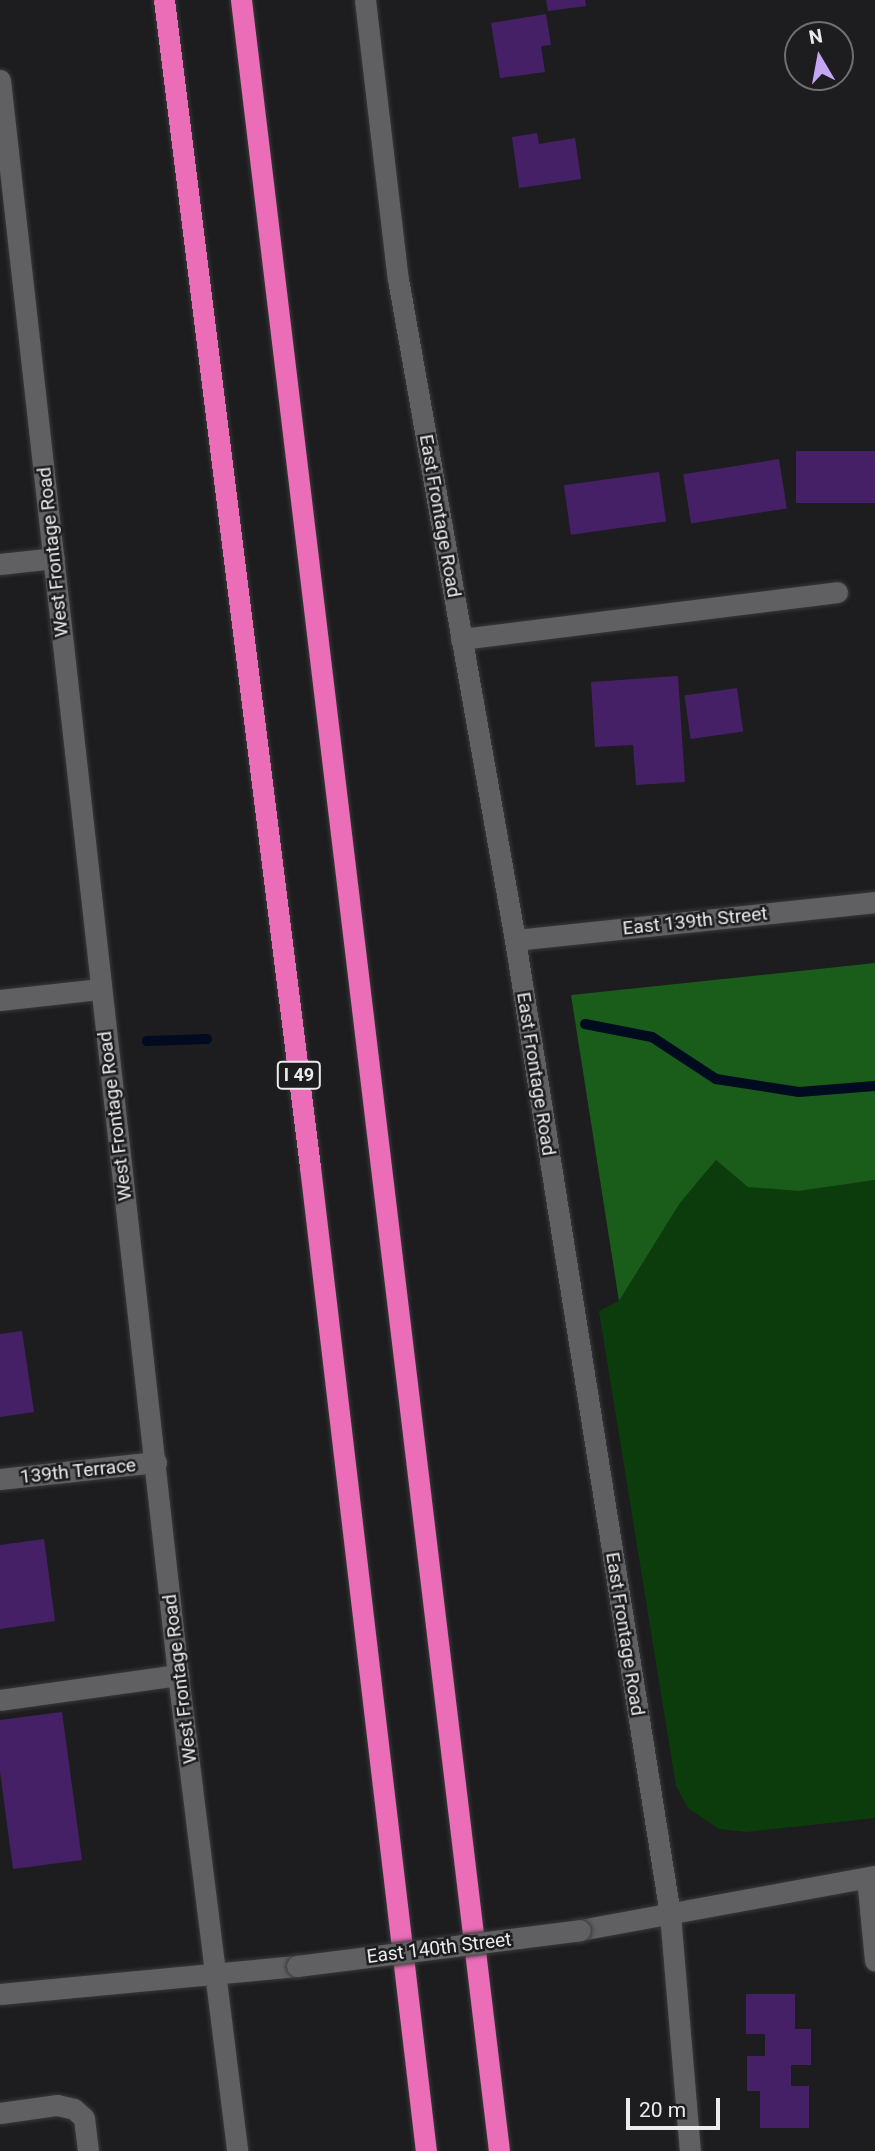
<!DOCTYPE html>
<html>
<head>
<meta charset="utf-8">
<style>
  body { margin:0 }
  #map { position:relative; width:875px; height:2151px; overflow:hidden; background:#1d1d1f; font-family:Roboto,sans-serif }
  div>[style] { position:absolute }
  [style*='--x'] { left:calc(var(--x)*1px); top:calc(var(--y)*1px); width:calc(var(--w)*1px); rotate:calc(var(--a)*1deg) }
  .green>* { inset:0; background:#0c3c0c }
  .forest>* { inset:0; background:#1a5c1a }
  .stream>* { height:10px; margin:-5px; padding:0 5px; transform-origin:5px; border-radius:5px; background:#000b1f }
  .building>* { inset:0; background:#462066; transform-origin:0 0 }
  .roads { filter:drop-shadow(0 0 2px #39393b) drop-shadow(0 0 2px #39393b) }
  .minor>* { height:21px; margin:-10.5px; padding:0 10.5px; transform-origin:10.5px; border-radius:10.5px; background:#606062 }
  .highway>* { height:21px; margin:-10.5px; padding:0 10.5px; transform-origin:10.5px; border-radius:10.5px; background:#eb6db7 }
  .bridges { filter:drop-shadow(0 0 2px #39393b) drop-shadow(0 0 2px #39393b) }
  .minor-bridge>* { height:21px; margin:-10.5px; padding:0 10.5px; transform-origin:10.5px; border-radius:10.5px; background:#606062 }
  span { translate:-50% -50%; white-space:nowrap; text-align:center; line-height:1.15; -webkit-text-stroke:5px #1d1d1f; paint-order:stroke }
  .shield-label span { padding:2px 5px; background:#1d1d1f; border:2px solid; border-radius:5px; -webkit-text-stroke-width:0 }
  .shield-label { font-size:18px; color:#ebebed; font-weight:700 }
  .street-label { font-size:19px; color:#ebebed }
  .north { position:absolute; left:784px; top:21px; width:70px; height:70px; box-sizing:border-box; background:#1d1d1f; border:2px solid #6f6f71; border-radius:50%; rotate:350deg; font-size:19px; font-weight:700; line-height:28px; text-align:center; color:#ebebed }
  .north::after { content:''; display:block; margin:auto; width:24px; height:32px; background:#c3a7f2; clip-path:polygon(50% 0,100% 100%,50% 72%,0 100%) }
  .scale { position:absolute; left:626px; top:2098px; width:94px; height:32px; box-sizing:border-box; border:4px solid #ebebed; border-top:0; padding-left:9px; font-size:21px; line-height:24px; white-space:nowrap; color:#ebebed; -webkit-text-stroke:5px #1d1d1f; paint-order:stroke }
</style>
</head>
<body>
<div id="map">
  <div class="green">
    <div style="clip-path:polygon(716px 1160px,799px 1191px,875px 1180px,875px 1818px,746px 1832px,719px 1829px,688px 1808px,676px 1786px,599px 1311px,619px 1301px,680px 1203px)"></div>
  </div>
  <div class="forest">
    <div style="clip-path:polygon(875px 963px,875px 1180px,799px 1191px,748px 1187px,716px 1160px,680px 1203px,619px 1301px,571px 995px)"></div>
  </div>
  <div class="stream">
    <div style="--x:585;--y:1024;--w:68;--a:11"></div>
    <div style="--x:652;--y:1037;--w:77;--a:33.3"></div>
    <div style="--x:716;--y:1079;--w:84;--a:8.9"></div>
    <div style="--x:799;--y:1092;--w:76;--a:-4.5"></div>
    <div style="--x:147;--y:1041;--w:60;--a:-1.9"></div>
  </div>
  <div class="building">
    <div style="clip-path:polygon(546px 0,585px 0,586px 6px,548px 11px)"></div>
    <div style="clip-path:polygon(546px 14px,551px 45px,541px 46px,545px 72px,500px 78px,491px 23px)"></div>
    <div style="clip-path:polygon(537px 133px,539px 144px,575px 138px,581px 179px,519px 188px,512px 137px)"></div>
    <div style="left:875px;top:451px;width:52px;height:79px;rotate:90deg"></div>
    <div style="left:779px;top:459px;width:50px;height:97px;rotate:81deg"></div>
    <div style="left:659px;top:472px;width:50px;height:96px;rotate:82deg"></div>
    <div style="clip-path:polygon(678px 676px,685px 782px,636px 785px,633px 745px,595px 747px,591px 682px)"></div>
    <div style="left:737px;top:688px;width:44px;height:53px;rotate:82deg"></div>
    <div style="clip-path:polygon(22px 1331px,34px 1412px,0 1417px,0 1334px)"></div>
    <div style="clip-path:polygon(44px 1539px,55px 1621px,0 1629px,0 1545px)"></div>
    <div style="clip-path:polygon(62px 1712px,82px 1860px,13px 1869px,0 1771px,0 1720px)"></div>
    <div style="clip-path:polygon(746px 1994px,795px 1994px,795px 2029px,811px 2029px,811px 2065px,791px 2065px,791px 2086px,809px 2086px,809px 2128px,760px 2128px,760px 2091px,747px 2091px,747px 2056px,765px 2056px,765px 2034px,746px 2034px)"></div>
  </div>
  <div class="roads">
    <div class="minor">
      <div style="--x:365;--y:0;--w:281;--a:83.3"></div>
      <div style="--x:398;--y:279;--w:671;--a:79.96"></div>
      <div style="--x:515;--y:940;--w:986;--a:80.96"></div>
      <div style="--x:670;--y:1914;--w:238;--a:85.2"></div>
      <div style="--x:0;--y:80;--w:1605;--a:83.63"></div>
      <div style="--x:178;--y:1675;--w:480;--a:82.9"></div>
      <div style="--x:0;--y:564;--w:54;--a:-6.3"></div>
      <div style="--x:461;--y:639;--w:379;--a:-7.1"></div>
      <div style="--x:515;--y:940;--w:362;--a:-6"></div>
      <div style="--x:0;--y:1000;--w:101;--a:-6.3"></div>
      <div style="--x:0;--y:1479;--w:157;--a:-6.2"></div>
      <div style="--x:0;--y:1700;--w:180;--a:-8"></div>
      <div style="--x:867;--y:1878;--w:83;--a:84.5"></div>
      <div style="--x:580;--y:1930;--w:300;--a:-10.4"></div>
      <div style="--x:0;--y:1994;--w:298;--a:-5.4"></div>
      <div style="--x:0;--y:2113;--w:58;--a:-8"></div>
      <div style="--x:57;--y:2105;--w:17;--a:13"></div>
      <div style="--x:74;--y:2109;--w:13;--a:42"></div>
      <div style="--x:84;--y:2118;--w:33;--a:83"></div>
    </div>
    <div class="highway">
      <div style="--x:164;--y:0;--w:1176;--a:82.87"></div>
      <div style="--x:310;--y:1167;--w:991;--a:83.28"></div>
      <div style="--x:241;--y:0;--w:2166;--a:83.16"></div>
    </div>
  </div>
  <div class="bridges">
    <div class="minor-bridge">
      <div style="--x:297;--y:1966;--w:285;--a:-7.2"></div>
    </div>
  </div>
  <div class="shield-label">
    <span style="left:299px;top:1075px">I 49</span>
  </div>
  <div class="street-label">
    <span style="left:440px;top:516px;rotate:80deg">East Frontage Road</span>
    <span style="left:53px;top:552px;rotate:-96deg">West Frontage Road</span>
    <span style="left:695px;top:921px;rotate:-6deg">East 139th Street</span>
    <span style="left:536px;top:1074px;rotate:81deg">East Frontage Road</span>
    <span style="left:115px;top:1116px;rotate:-97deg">West Frontage Road</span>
    <span style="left:78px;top:1471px;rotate:-6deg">139th Terrace</span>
    <span style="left:625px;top:1634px;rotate:81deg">East Frontage Road</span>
    <span style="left:180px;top:1679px;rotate:-97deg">West Frontage Road</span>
    <span style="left:439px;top:1948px;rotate:-7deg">East 140th Street</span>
  </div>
  <div class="north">N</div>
  <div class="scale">20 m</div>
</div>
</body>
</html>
